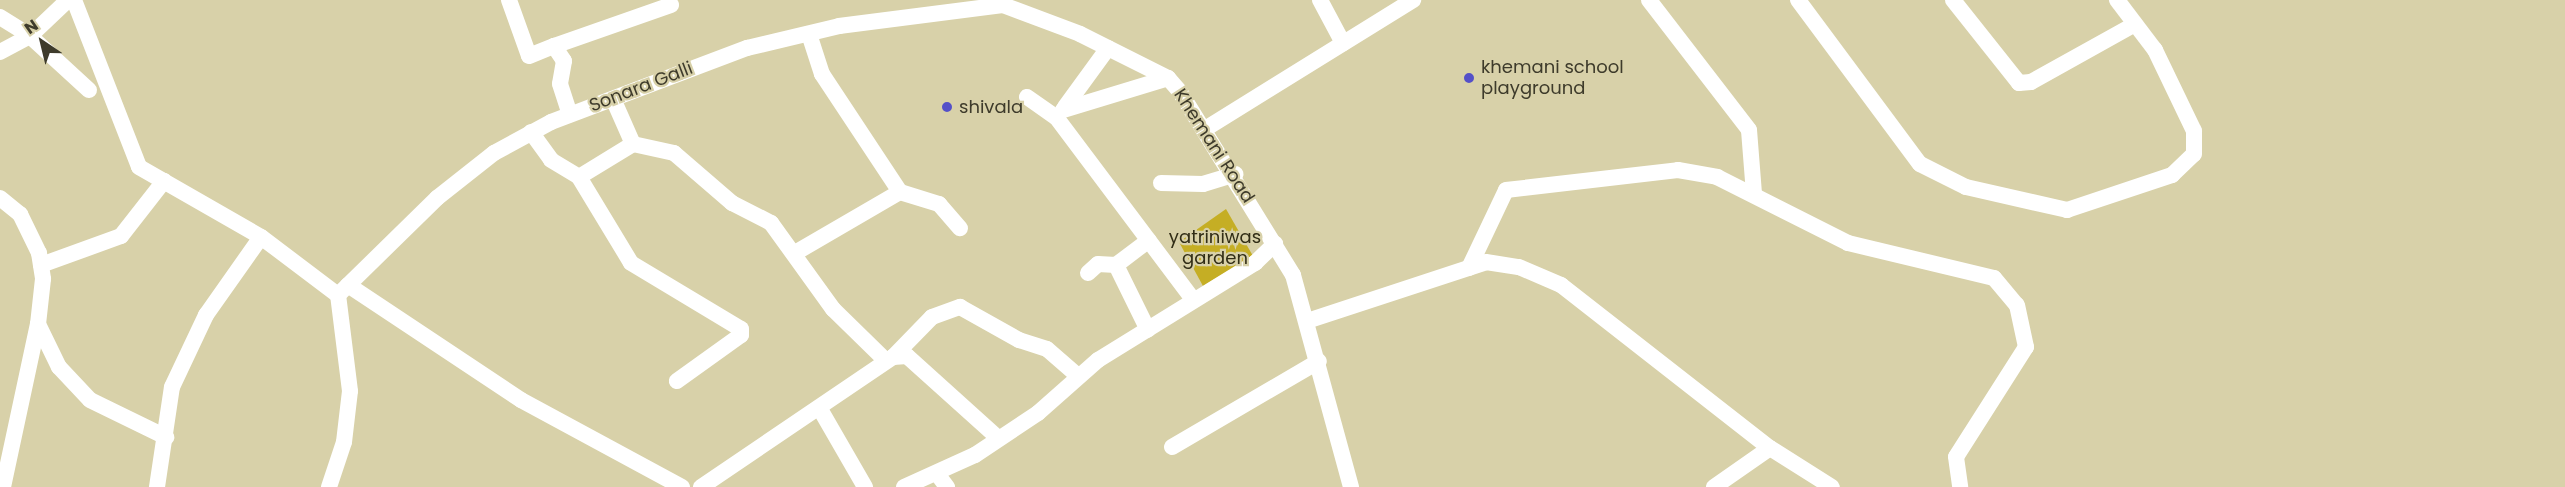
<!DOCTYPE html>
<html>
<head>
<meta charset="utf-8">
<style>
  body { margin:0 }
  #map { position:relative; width:2565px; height:487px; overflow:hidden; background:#d8d1a9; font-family:Poppins,sans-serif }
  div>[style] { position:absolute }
  .green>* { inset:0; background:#c5ae24 }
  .minor>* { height:16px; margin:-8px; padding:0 8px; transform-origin:8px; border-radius:8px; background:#fff }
  .dots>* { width:16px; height:16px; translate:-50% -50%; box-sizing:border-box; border:3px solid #d8d1a9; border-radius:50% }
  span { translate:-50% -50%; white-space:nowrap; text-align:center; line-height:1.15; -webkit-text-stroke:4.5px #d8d1a9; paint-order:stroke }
  .poi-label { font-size:18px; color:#3e3b2b }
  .left { translate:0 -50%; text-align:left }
  .street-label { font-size:18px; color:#3e3b2b }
  .park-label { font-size:18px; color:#312d16 }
  .north { position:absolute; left:12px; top:12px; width:60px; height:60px; -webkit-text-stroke:4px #d8d1a9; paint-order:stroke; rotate:325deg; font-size:16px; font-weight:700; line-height:24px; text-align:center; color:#3e3b2b }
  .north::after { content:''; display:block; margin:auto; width:21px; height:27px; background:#3e3b2b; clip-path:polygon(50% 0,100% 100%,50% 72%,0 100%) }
</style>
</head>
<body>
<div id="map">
  <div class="green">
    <i style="clip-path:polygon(1226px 209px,1253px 256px,1203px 286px,1179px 242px)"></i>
  </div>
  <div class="minor">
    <i style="left:74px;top:0;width:179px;rotate:68.7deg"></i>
    <i style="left:139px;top:167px;width:141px;rotate:29.8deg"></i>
    <i style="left:261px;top:237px;width:96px;rotate:37deg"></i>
    <i style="left:509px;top:0;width:59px;rotate:70.3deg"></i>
    <i style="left:529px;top:56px;width:27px;rotate:-22deg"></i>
    <i style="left:554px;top:46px;width:18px;rotate:56deg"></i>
    <i style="left:564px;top:61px;width:23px;rotate:100deg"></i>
    <i style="left:560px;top:84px;width:32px;rotate:72deg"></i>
    <i style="left:1320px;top:0;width:49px;rotate:61.9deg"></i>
    <i style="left:1649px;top:0;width:164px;rotate:52.4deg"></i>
    <i style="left:1749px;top:130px;width:64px;rotate:85.5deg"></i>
    <i style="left:1798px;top:0;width:204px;rotate:53.4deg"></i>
    <i style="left:1920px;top:164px;width:51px;rotate:26.6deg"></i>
    <i style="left:1966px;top:187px;width:104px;rotate:12.8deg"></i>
    <i style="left:2067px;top:210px;width:111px;rotate:-18.4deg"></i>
    <i style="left:2172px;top:175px;width:30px;rotate:-44deg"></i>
    <i style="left:2194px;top:154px;width:23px;rotate:-90deg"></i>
    <i style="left:2194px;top:131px;width:90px;rotate:-115.7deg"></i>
    <i style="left:2155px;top:50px;width:63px;rotate:-127.2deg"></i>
    <i style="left:1953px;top:0;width:106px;rotate:51.5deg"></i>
    <i style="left:2019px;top:83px;width:12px;rotate:-5deg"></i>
    <i style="left:2031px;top:82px;width:119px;rotate:-29.1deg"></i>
    <i style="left:0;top:17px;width:36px;rotate:32deg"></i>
    <i style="left:30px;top:36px;width:80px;rotate:42.5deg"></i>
    <i style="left:809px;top:34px;width:42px;rotate:72deg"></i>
    <i style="left:822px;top:74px;width:141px;rotate:56.5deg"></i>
    <i style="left:900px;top:192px;width:41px;rotate:17.1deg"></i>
    <i style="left:939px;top:204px;width:32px;rotate:49deg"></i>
    <i style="left:554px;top:46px;width:124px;rotate:-19.3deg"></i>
    <i style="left:0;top:52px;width:34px;rotate:-28deg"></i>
    <i style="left:30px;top:36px;width:52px;rotate:-43.5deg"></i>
    <i style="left:1027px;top:97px;width:35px;rotate:35deg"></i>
    <i style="left:1056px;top:117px;width:226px;rotate:53.1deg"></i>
    <i style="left:614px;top:101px;width:47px;rotate:66.2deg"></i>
    <i style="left:1065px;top:107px;width:73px;rotate:-53.9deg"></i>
    <i style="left:1063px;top:110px;width:110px;rotate:-16.9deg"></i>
    <i style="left:1205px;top:129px;width:245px;rotate:-31.8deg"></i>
    <i style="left:531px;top:132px;width:34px;rotate:54deg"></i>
    <i style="left:551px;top:160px;width:33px;rotate:31deg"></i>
    <i style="left:579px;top:177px;width:100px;rotate:58.8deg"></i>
    <i style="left:631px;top:263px;width:128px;rotate:31deg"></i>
    <i style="left:741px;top:329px;width:6px;rotate:90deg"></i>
    <i style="left:741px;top:335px;width:79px;rotate:144.3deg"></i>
    <i style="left:579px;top:177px;width:63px;rotate:-31.4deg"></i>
    <i style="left:633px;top:144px;width:42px;rotate:12.4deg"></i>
    <i style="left:674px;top:153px;width:77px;rotate:40.8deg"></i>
    <i style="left:732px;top:203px;width:44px;rotate:27.1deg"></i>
    <i style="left:771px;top:223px;width:106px;rotate:54.2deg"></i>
    <i style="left:833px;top:309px;width:73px;rotate:44.4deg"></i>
    <i style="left:1161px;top:183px;width:42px;rotate:1.4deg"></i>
    <i style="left:1203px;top:184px;width:34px;rotate:-17deg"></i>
    <i style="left:0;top:198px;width:26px;rotate:39deg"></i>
    <i style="left:20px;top:214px;width:43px;rotate:64deg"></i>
    <i style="left:39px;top:253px;width:26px;rotate:81deg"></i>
    <i style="left:43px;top:279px;width:45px;rotate:96.3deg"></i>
    <i style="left:38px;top:324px;width:48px;rotate:64deg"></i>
    <i style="left:59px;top:367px;width:45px;rotate:46.8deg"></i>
    <i style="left:90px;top:400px;width:85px;rotate:26deg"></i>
    <i style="left:795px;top:253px;width:121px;rotate:-30.2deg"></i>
    <i style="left:41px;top:265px;width:85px;rotate:-19.9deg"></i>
    <i style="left:121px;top:236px;width:70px;rotate:-52deg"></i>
    <i style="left:1116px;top:265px;width:41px;rotate:-37.1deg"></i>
    <i style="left:1469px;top:268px;width:86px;rotate:-64.6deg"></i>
    <i style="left:1506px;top:190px;width:173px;rotate:-6.6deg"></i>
    <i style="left:1678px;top:170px;width:40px;rotate:10deg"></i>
    <i style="left:1717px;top:177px;width:147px;rotate:26.7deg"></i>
    <i style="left:1848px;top:243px;width:150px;rotate:13.5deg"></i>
    <i style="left:1994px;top:278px;width:35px;rotate:50deg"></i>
    <i style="left:2017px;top:305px;width:43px;rotate:77.9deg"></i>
    <i style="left:2026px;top:347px;width:130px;rotate:122.5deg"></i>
    <i style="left:1956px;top:457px;width:30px;rotate:82deg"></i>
    <i style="left:1088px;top:273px;width:13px;rotate:-42deg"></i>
    <i style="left:1098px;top:264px;width:18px;rotate:3deg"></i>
    <i style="left:1116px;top:265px;width:72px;rotate:63.8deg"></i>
    <i style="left:348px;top:285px;width:208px;rotate:33.6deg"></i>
    <i style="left:521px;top:400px;width:183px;rotate:28.4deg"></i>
    <i style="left:338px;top:295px;width:139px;rotate:-44.4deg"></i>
    <i style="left:437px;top:198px;width:73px;rotate:-38.3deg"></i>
    <i style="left:494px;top:153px;width:65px;rotate:-28.5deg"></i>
    <i style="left:551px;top:122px;width:210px;rotate:-20.7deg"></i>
    <i style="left:747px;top:48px;width:95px;rotate:-13.4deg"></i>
    <i style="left:839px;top:26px;width:165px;rotate:-7.3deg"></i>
    <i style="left:1003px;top:5px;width:82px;rotate:20.6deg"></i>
    <i style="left:1080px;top:34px;width:98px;rotate:26.6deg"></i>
    <i style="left:1168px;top:78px;width:18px;rotate:49deg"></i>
    <i style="left:1180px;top:92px;width:215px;rotate:58.3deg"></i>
    <i style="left:1293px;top:275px;width:220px;rotate:74.7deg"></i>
    <i style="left:1307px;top:321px;width:188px;rotate:-18.2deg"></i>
    <i style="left:1486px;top:262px;width:33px;rotate:9deg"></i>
    <i style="left:1519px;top:267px;width:46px;rotate:23.2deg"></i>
    <i style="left:1561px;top:285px;width:265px;rotate:38deg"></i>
    <i style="left:1770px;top:448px;width:73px;rotate:32.2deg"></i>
    <i style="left:893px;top:357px;width:14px;rotate:-4deg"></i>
    <i style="left:907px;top:356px;width:122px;rotate:42deg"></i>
    <i style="left:820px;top:409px;width:90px;rotate:60deg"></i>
    <i style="left:1172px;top:447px;width:170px;rotate:-30.3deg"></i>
    <i style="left:938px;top:475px;width:15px;rotate:53deg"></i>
    <i style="left:3px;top:487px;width:167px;rotate:-77.9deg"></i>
    <i style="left:157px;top:487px;width:101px;rotate:-81.5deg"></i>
    <i style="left:172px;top:387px;width:80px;rotate:-64.7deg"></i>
    <i style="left:206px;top:315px;width:95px;rotate:-54.8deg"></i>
    <i style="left:329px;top:487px;width:47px;rotate:-71.6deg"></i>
    <i style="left:344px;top:442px;width:51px;rotate:-83.3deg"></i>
    <i style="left:350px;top:391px;width:97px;rotate:-97.1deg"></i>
    <i style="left:701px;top:487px;width:232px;rotate:-34.1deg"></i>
    <i style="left:893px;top:357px;width:56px;rotate:-45.7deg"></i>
    <i style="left:932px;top:317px;width:30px;rotate:-20deg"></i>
    <i style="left:960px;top:307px;width:68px;rotate:29.2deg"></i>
    <i style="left:1019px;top:340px;width:29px;rotate:18deg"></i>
    <i style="left:1047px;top:349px;width:40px;rotate:41deg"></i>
    <i style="left:904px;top:487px;width:78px;rotate:-24.3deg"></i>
    <i style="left:975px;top:455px;width:76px;rotate:-33.7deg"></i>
    <i style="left:1038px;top:413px;width:80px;rotate:-41.5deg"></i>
    <i style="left:1098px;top:360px;width:185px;rotate:-31.7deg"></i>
    <i style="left:1255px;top:263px;width:28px;rotate:-44deg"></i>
    <i style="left:1714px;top:487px;width:68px;rotate:-34.9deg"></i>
  </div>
  <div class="dots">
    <i style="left:1469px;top:78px;background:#5450c8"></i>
    <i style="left:947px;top:107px;background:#5450c8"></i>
  </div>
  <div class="poi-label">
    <span class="left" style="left:1481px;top:78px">khemani school<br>playground</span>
    <span class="left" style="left:959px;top:107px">shivala</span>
  </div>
  <div class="street-label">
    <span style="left:641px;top:87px;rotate:-21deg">Sonara Galli</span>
    <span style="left:1214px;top:146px;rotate:57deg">Khemani Road</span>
  </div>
  <div class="park-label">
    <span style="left:1215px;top:248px">yatriniwas<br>garden</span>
  </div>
  <div class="north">N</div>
</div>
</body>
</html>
